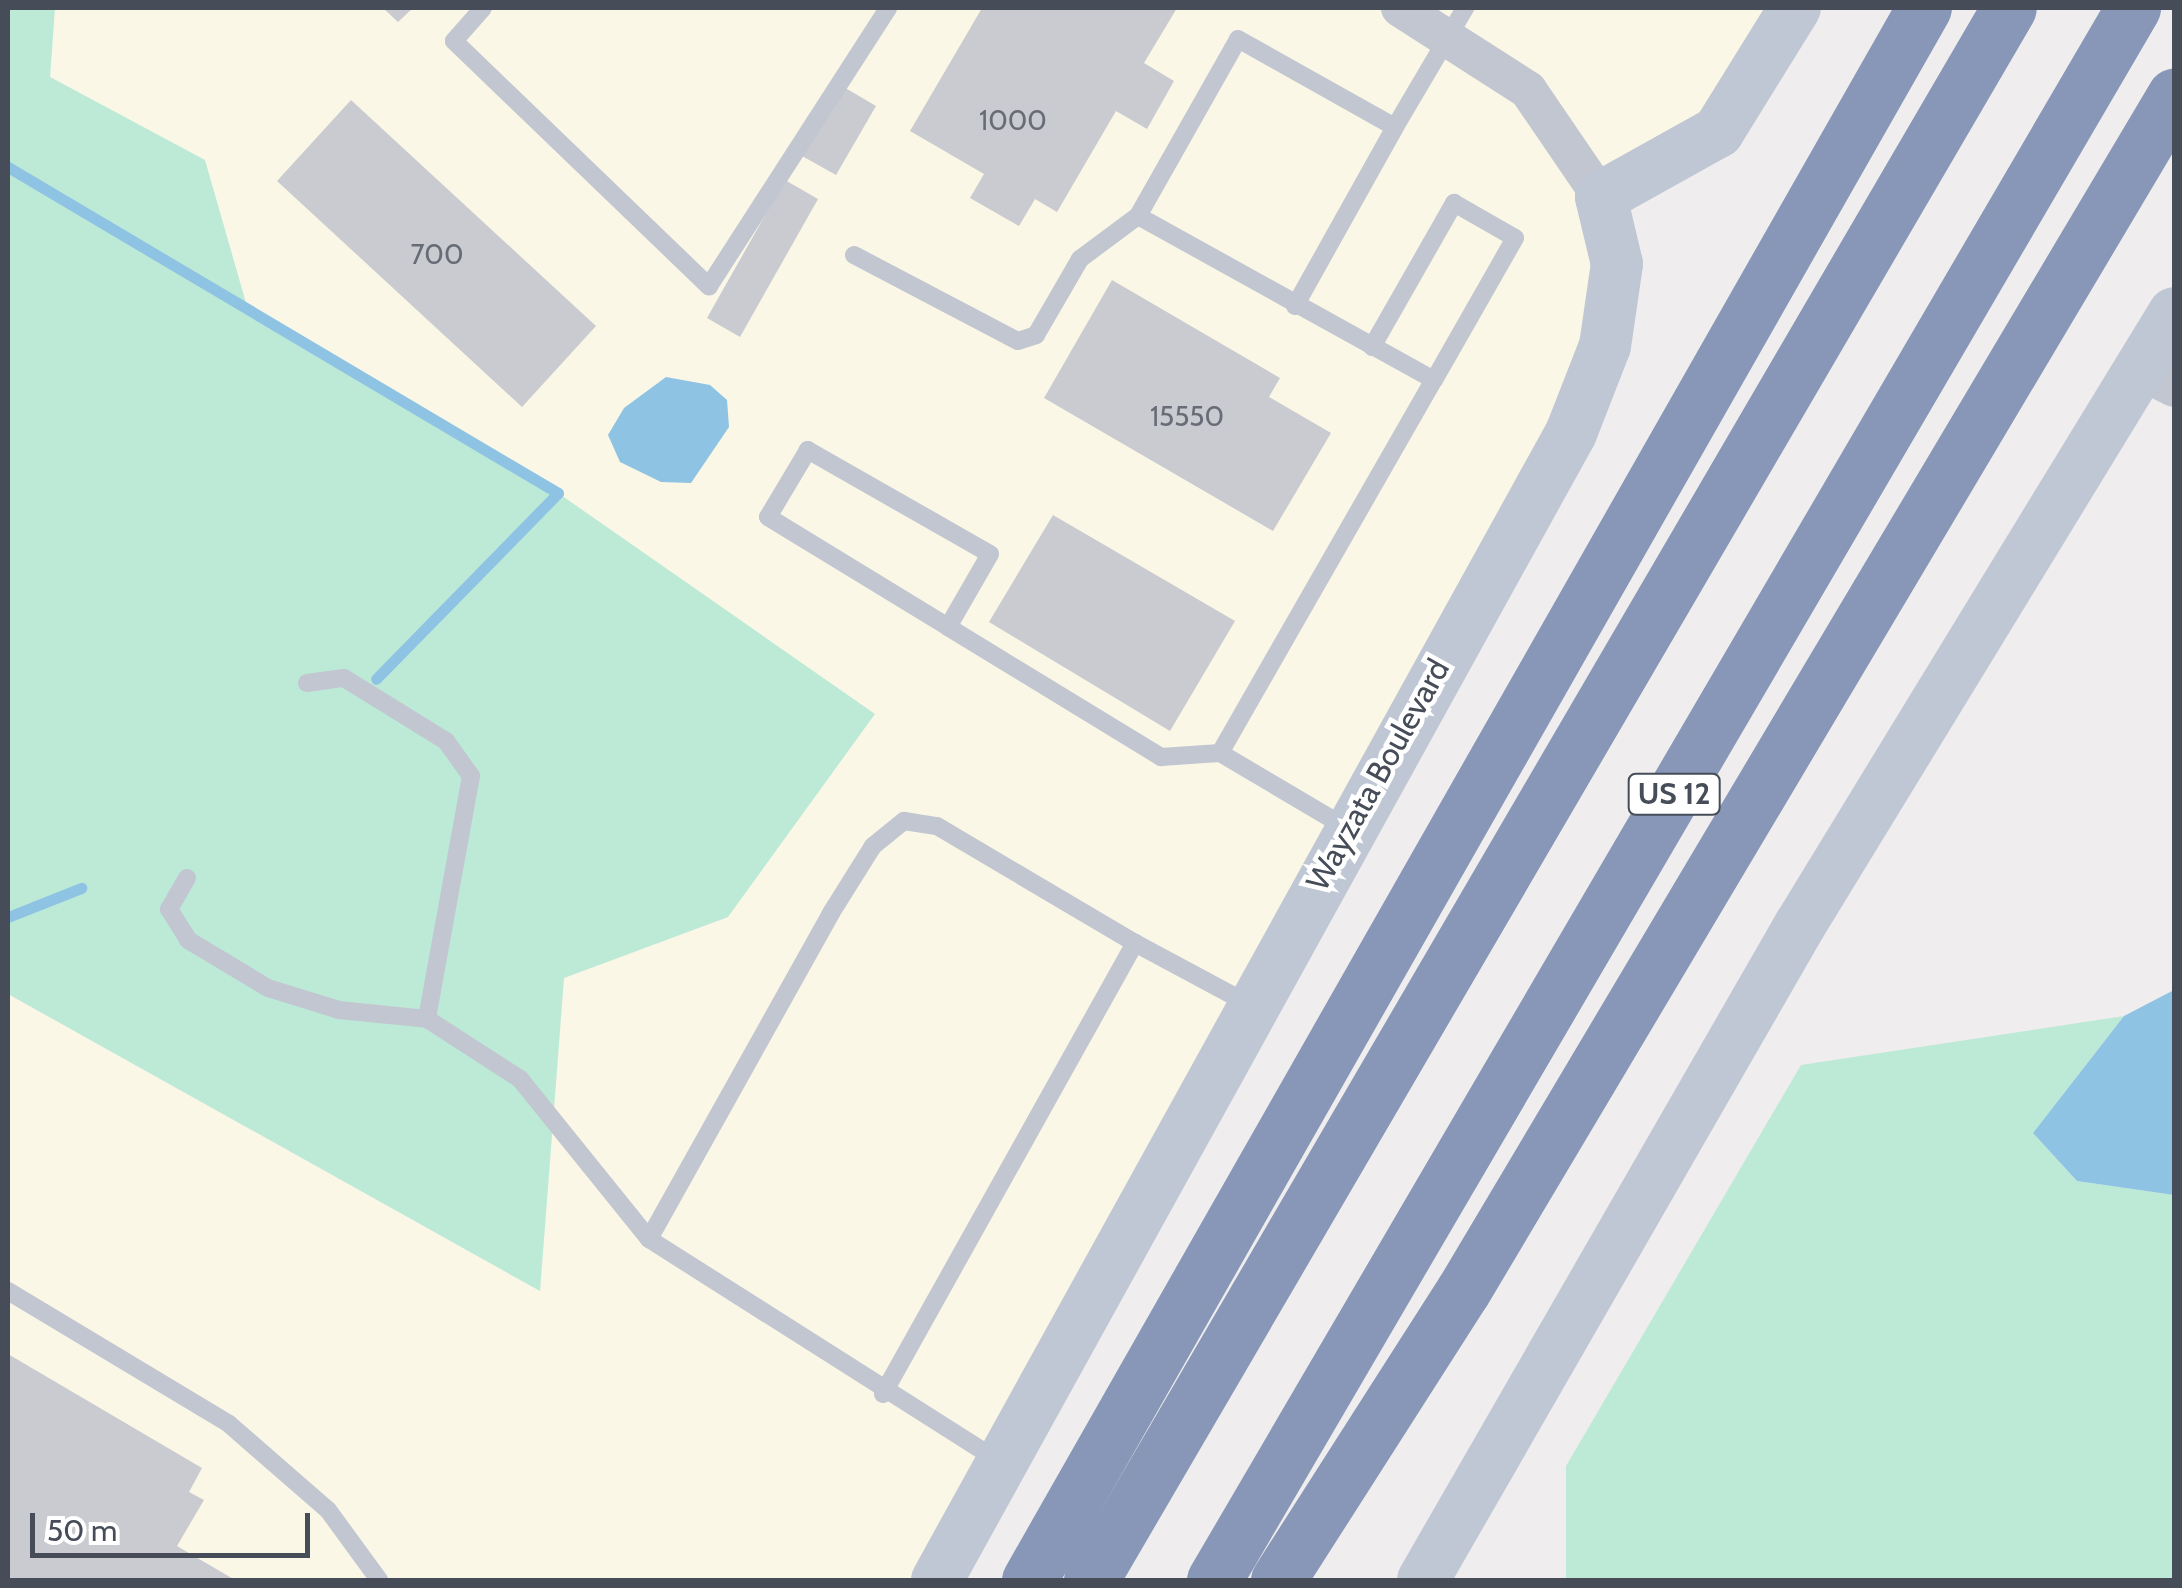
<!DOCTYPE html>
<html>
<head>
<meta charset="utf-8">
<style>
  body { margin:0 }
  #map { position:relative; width:2182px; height:1588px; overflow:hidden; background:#efeded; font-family:Cabin,sans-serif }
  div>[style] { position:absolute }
  .commercial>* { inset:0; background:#faf7e6 }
  .green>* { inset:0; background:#bdead7 }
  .water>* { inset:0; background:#8ec3e4 }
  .stream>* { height:11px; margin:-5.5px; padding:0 5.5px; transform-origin:5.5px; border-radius:5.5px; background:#8ec3e4 }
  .building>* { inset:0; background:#cacbd1 }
  .lane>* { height:18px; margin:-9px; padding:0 9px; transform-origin:9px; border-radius:9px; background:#c1c6d1 }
  .street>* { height:38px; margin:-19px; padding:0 19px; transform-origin:19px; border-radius:19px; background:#c1c6d1 }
  .secondary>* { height:52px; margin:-26px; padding:0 26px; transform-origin:26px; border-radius:26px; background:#c0c7d4 }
  .highway>* { height:55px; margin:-27.5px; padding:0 27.5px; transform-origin:27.5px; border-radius:27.5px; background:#8897b8 }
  span { translate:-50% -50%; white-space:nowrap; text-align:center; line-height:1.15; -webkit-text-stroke:9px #fff; paint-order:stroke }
  .number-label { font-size:28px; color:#676c76 }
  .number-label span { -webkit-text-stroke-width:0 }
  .shield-label span { padding:2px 8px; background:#fff; border:2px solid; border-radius:8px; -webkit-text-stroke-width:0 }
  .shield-label { font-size:30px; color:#464d58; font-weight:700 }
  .street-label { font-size:32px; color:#464d58 }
  .frame { position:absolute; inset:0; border:10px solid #464d58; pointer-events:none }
  .scale { position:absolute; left:30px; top:1513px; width:280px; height:45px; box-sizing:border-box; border:5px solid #464d58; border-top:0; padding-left:12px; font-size:30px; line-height:35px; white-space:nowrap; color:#464d58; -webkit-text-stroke:8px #fff; paint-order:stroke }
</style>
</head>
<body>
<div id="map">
  <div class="commercial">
    <i style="clip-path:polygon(55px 8px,1795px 8px,1752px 87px,1601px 197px,1605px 346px,937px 1580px,8px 1580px,8px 994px,540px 1291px,564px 978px,728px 917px,558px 493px,248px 310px,205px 161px,50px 77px)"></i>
  </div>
  <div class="green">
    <i style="clip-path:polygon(8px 8px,55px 8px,50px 77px,205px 160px,248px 310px,558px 493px,875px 714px,728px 917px,564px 978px,540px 1291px,8px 994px)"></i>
    <i style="clip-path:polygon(2124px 1016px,2033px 1133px,2077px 1181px,2174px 1195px,2174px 1580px,1566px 1580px,1566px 1466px,1801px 1065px)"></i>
  </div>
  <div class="water">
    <i style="clip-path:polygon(666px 377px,710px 385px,727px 400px,729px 427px,691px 483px,661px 482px,620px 462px,608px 435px,624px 408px)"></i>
    <i style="clip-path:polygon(2174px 990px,2174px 1195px,2077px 1181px,2033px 1133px,2124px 1016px)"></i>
  </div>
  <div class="stream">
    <i style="left:8px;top:167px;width:639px;rotate:30.66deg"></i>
    <i style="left:558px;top:493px;width:260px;rotate:134.4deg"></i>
    <i style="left:8px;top:917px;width:79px;rotate:-21.7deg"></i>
  </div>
  <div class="building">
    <i style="clip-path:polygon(383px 8px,413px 8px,398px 22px)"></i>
    <i style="clip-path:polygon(982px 8px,1177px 8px,1144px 63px,1174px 81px,1147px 129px,1116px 111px,1057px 212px,1035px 199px,1019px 226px,970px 198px,984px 174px,910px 131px)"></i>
    <i style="clip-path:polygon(842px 86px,876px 106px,836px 175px,802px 156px)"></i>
    <i style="clip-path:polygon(351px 100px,596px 326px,522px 407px,277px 181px)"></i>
    <i style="clip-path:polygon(785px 180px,818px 199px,740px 337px,707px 318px)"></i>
    <i style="clip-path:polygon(1112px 280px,1280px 378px,1269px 397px,1331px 433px,1273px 531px,1044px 398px)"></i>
    <i style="clip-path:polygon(1053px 515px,1235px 621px,1170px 731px,989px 622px)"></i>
    <i style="clip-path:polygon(8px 1354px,202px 1468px,189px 1492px,204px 1500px,177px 1546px,235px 1580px,8px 1580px)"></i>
  </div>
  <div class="lane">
    <i style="left:483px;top:8px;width:44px;rotate:131.3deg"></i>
    <i style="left:454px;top:41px;width:354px;rotate:43.9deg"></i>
    <i style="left:709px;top:286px;width:331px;rotate:-57.2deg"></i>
    <i style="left:854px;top:255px;width:185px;rotate:27.7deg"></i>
    <i style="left:1018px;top:341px;width:19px;rotate:-18deg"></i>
    <i style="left:1036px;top:335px;width:88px;rotate:-59.9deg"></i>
    <i style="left:1080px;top:259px;width:72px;rotate:-36.6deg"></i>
    <i style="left:1295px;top:306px;width:205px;rotate:-60.8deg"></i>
    <i style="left:1372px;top:347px;width:166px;rotate:-60.3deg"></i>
    <i style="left:1454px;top:203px;width:70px;rotate:29.8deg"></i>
    <i style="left:1515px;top:238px;width:163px;rotate:119.7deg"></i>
    <i style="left:948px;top:627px;width:84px;rotate:-60.1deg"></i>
    <i style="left:990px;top:554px;width:210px;rotate:-150.3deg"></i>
    <i style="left:808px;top:450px;width:78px;rotate:120.8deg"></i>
    <i style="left:768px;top:517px;width:211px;rotate:31.4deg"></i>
    <i style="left:948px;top:627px;width:250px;rotate:31.4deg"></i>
    <i style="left:1161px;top:757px;width:59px;rotate:-3.9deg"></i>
    <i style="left:307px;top:683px;width:37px;rotate:-8deg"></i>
    <i style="left:344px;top:678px;width:120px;rotate:31.7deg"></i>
    <i style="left:446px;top:741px;width:43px;rotate:54.5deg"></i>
    <i style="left:471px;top:776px;width:247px;rotate:100.3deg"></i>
    <i style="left:1347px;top:828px;width:147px;rotate:-149.4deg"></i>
    <i style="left:1220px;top:753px;width:430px;rotate:-60.2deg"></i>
    <i style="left:1434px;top:380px;width:338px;rotate:-151deg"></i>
    <i style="left:1138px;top:216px;width:203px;rotate:-60.5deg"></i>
    <i style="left:1238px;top:39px;width:180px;rotate:29.3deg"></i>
    <i style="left:1395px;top:127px;width:138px;rotate:-59.5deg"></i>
    <i style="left:187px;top:878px;width:36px;rotate:120deg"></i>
    <i style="left:169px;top:909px;width:36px;rotate:58deg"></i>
    <i style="left:188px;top:940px;width:93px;rotate:31deg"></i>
    <i style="left:268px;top:988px;width:74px;rotate:17.2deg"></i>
    <i style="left:339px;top:1010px;width:88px;rotate:5.8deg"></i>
    <i style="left:427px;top:1019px;width:111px;rotate:32.8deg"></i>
    <i style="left:520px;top:1079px;width:206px;rotate:51.1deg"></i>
    <i style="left:649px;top:1239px;width:411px;rotate:32.4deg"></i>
    <i style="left:649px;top:1239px;width:373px;rotate:-60.8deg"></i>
    <i style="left:831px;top:913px;width:79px;rotate:-57.9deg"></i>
    <i style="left:873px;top:846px;width:40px;rotate:-39deg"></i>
    <i style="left:904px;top:821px;width:33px;rotate:9deg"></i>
    <i style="left:937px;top:826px;width:230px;rotate:30.6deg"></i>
    <i style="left:8px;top:1291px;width:258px;rotate:31deg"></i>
    <i style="left:229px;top:1424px;width:131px;rotate:41deg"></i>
    <i style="left:328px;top:1510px;width:87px;rotate:53.9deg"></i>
    <i style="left:883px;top:1394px;width:517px;rotate:-60.81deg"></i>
    <i style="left:1135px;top:943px;width:129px;rotate:28.2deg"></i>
  </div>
  <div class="street">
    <i style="left:1400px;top:8px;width:152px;rotate:32.6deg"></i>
    <i style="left:1528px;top:90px;width:130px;rotate:55.7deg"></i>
    <i style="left:2139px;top:370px;width:39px;rotate:27deg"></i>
  </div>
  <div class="secondary">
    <i style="left:937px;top:1580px;width:1311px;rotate:-61.07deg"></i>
    <i style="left:1571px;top:433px;width:93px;rotate:-68.7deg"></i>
    <i style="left:1605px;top:346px;width:83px;rotate:-81.7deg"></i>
    <i style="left:1617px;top:264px;width:69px;rotate:-103.4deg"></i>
    <i style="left:1601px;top:197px;width:134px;rotate:-29.1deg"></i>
    <i style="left:1718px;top:132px;width:146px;rotate:-58.2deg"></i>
    <i style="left:1423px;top:1580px;width:756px;rotate:-60.08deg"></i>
    <i style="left:1800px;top:925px;width:717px;rotate:-58.57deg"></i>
  </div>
  <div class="highway">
    <i style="left:1029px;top:1580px;width:1809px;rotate:-60.35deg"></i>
    <i style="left:1091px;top:1580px;width:1820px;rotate:-59.72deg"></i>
    <i style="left:1214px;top:1580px;width:1821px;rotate:-59.69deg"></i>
    <i style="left:1278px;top:1580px;width:343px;rotate:-57.4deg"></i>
    <i style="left:1463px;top:1291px;width:1391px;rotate:-59.25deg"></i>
  </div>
  <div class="number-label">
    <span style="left:1013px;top:120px">1000</span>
    <span style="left:437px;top:254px">700</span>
    <span style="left:1187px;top:416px">15550</span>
  </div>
  <div class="shield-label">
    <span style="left:1674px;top:794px">US 12</span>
  </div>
  <div class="street-label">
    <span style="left:1378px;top:775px;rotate:-61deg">Wayzata Boulevard</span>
  </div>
  <div class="frame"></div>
  <div class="scale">50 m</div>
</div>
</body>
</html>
